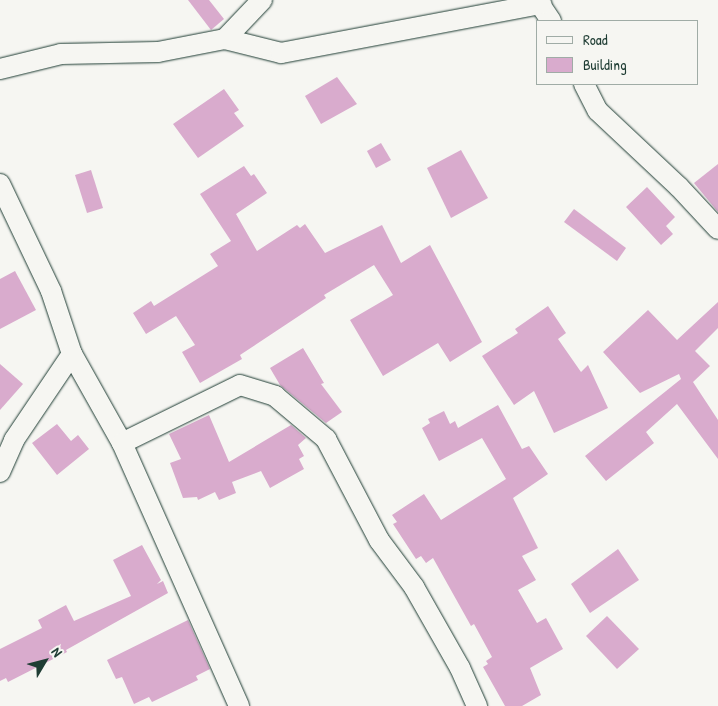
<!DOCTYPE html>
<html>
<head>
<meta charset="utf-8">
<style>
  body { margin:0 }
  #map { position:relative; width:718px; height:706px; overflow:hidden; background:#f6f6f2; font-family:"Patrick Hand",sans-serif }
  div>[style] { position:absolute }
  .building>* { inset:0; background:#d9abcd }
  .roads { filter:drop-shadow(0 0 1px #1f3d34) drop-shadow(0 0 1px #1f3d34) }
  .street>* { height:20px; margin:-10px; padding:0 10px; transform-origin:10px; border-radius:10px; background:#f6f6f2 }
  span { translate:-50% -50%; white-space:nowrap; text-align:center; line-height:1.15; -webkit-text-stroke:4.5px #f6f6f2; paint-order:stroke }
  .legend { position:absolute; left:536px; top:20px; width:162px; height:65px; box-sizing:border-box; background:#f6f6f2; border:1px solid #a0aca6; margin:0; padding:6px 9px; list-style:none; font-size:15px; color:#1f3d34 }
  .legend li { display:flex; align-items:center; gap:10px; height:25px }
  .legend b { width:25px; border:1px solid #a0aca6 }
  .north { position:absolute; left:20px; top:636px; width:50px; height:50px; -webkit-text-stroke:4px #f6f6f2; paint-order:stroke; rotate:53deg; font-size:14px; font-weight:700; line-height:20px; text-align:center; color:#1f3d34 }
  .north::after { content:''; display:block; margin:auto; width:18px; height:22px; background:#1f3d34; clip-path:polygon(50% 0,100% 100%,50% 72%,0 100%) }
</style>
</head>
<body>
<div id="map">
  <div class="building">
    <i style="clip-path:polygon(188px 0,209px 0,224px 19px,211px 30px)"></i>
    <i style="clip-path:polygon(337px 77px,357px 104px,321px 124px,305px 96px)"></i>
    <i style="clip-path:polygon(224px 89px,239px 110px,234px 113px,244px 126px,198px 158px,173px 124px)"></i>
    <i style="clip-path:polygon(381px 143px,391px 160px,376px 168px,367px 151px)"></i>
    <i style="clip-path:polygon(461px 150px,488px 198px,451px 218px,427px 168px)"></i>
    <i style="clip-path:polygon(718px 164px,718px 212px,694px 183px)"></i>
    <i style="clip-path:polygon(244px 166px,251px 176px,254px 174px,267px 193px,236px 214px,257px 251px,297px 225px,300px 228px,305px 224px,325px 253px,382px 225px,401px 263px,430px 245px,482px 342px,450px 362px,438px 343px,383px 376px,350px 320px,393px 295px,374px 265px,324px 295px,326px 298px,240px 355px,242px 359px,200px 383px,182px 352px,195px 345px,176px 316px,146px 334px,133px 313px,151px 301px,154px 306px,218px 266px,210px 254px,231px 241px,200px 194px)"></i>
    <i style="clip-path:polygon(91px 170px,103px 208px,87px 213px,75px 175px)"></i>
    <i style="clip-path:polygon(647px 187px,675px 217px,666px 226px,673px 234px,661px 245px,626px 207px)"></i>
    <i style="clip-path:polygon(574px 209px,626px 248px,617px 261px,564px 222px)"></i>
    <i style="clip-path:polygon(15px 271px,36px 310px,0 329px,0 279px)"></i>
    <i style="clip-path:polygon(718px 302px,718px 328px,695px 351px,710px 366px,693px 382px,718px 420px,718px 459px,677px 404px,646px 432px,654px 443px,606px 481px,585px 456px,681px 379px,679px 374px,640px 393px,603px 352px,648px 310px,677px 340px)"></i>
    <i style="clip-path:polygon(548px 306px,566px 333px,558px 339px,581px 372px,588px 365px,608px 408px,554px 433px,534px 391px,514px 405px,482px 356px,518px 333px,515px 329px)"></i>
    <i style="clip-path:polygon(303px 348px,324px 383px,321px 384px,342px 412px,326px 423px,280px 385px,270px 368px)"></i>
    <i style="clip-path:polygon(0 364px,23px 384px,0 410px)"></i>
    <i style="clip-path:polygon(498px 405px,522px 449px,529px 446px,548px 474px,513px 498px,538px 548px,522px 556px,536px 580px,518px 590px,537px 623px,546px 618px,563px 649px,530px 668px,541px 695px,522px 706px,505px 706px,483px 667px,488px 664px,486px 661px,492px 657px,474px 624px,471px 626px,433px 558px,426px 563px,421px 556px,416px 559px,393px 524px,397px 522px,392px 515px,424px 494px,441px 520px,506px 479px,482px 438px,439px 461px,422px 428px,430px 423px,428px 419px,444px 411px,450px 424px,455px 421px,458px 428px)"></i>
    <i style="clip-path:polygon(209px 415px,229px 462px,291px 425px,306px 438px,298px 445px,304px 456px,299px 459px,304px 469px,270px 488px,261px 471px,232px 482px,236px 493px,219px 500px,215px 492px,198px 500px,197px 497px,183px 498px,170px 463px,181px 459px,169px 434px)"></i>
    <i style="clip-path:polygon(57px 424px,71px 441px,78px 435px,89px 449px,57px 475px,32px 443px)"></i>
    <i style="clip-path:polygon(142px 545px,161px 580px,157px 584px,163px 581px,168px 593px,66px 650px,67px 652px,8px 682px,6px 678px,0 681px,0 649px,42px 628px,38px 620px,66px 605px,74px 621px,131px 596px,113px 560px)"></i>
    <i style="clip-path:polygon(618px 549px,639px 580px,590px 613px,571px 584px)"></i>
    <i style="clip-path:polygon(607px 616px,639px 649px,617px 669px,586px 636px)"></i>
    <i style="clip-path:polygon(188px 620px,210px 669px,196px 676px,198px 680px,152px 702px,149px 697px,134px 704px,122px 677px,116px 679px,107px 660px)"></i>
  </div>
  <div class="roads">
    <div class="street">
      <i style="left:537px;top:0;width:25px;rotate:56deg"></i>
      <i style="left:225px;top:39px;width:54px;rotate:-46.5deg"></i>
      <i style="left:0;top:69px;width:63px;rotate:-13.8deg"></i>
      <i style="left:61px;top:54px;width:97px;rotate:-1.2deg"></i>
      <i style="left:158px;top:52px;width:68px;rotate:-11deg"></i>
      <i style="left:225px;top:39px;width:58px;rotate:14deg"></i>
      <i style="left:281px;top:53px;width:265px;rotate:-10.7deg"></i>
      <i style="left:584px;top:84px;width:30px;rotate:63deg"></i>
      <i style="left:598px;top:111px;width:111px;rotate:43.2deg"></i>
      <i style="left:679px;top:187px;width:57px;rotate:47.1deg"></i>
      <i style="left:0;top:184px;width:119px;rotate:64.5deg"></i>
      <i style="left:51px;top:291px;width:66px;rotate:71.6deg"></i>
      <i style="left:72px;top:354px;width:102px;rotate:60.7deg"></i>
      <i style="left:122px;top:443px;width:288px;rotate:66deg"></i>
      <i style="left:122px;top:443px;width:131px;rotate:-26.2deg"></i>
      <i style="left:240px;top:385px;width:37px;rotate:17deg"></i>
      <i style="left:275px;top:396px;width:67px;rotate:40.1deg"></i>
      <i style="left:326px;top:439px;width:114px;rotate:62.3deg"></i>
      <i style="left:379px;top:540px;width:59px;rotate:53.3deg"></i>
      <i style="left:414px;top:587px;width:93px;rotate:60.4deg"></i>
      <i style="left:460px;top:668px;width:42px;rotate:65.9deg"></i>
      <i style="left:0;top:472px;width:35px;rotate:-66deg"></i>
      <i style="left:14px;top:440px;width:104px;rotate:-56deg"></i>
    </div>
  </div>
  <ul class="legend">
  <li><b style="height:6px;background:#f6f6f2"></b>Road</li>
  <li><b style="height:14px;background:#d9abcd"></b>Building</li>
  </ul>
  <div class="north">N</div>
</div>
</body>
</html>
